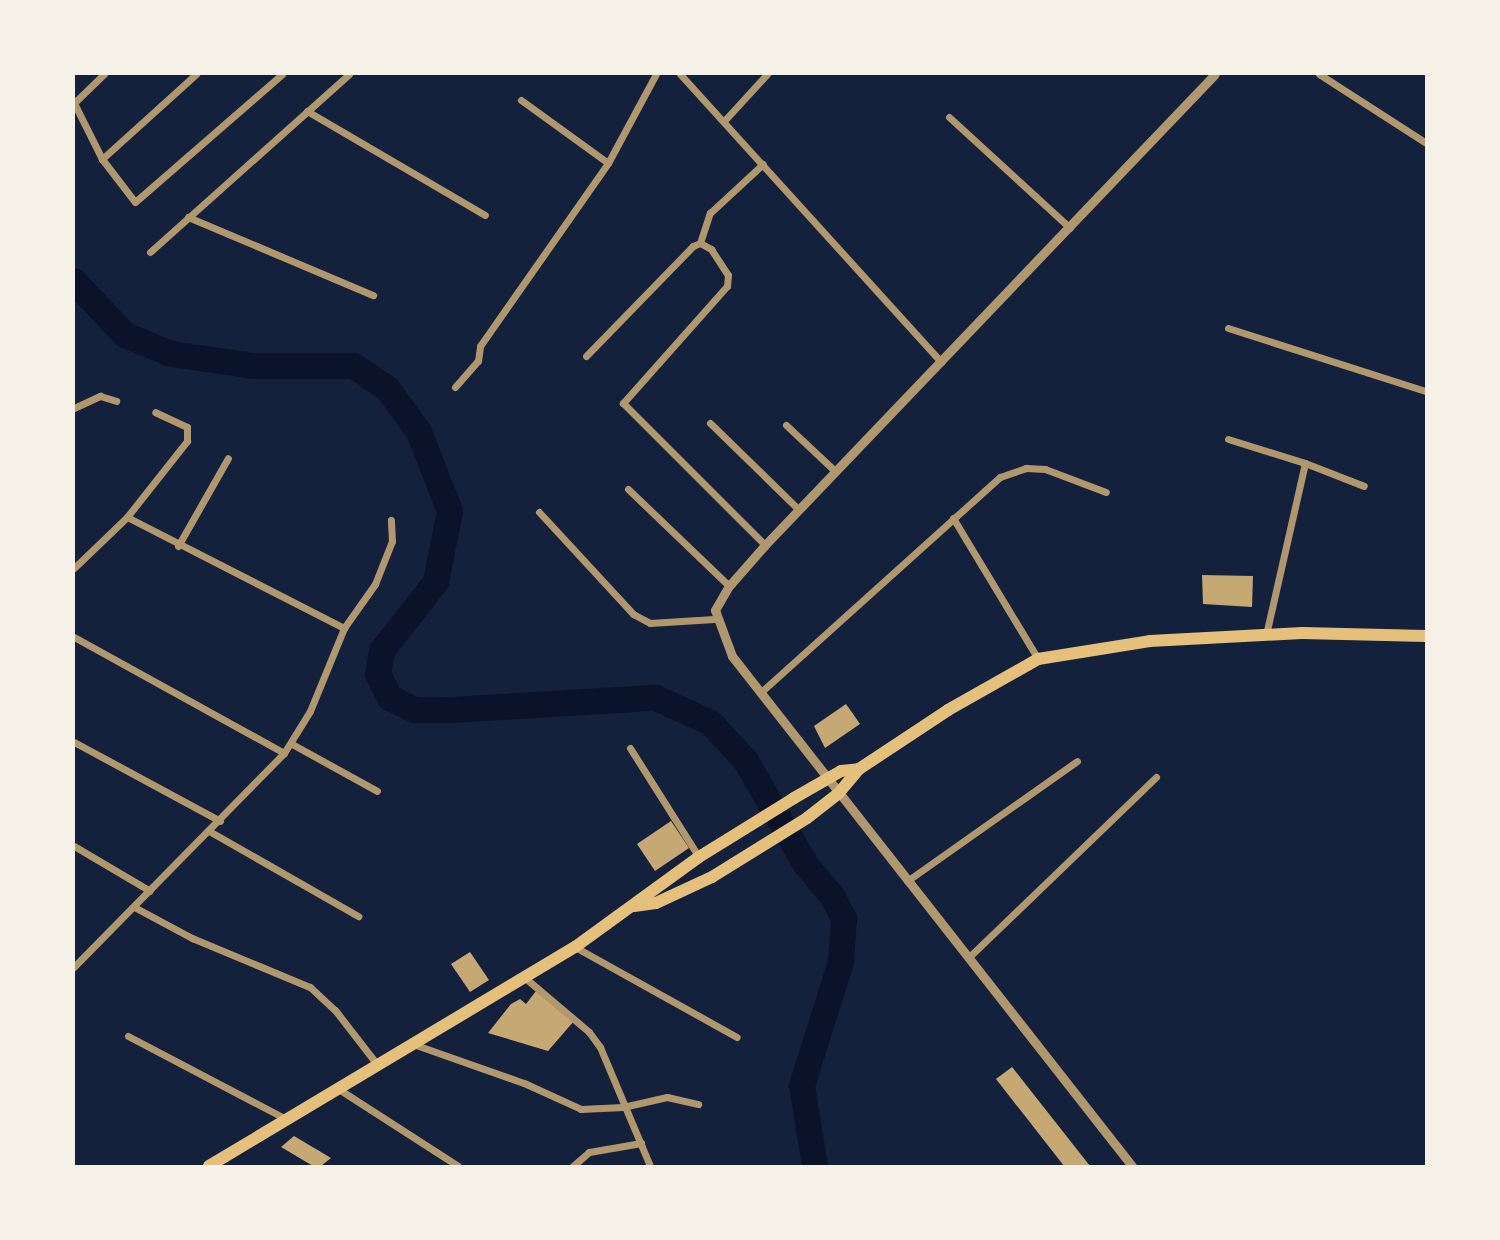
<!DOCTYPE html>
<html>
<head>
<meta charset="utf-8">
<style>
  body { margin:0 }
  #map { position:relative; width:1500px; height:1240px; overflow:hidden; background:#14213d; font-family:Signika,sans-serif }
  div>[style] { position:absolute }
  .river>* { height:26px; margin:-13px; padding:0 13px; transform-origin:13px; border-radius:13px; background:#0b132b }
  .building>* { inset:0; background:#c6a872 }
  .minor>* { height:7px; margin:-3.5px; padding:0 3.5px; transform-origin:3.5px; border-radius:3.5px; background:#b1986c }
  .tertiary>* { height:9px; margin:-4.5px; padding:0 4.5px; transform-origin:4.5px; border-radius:4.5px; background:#b1986c }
  .trunk>* { height:12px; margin:-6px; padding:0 6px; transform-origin:6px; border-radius:6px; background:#e5c07b }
  span { translate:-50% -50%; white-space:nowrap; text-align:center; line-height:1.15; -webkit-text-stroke:6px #f6f1e7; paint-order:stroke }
  .frame { position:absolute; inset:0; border:75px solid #f6f1e7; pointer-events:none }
</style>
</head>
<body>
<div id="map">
  <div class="river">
    <i style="left:74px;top:281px;width:74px;rotate:46.6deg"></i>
    <i style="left:125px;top:335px;width:50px;rotate:22.4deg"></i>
    <i style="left:171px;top:354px;width:83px;rotate:8.3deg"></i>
    <i style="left:253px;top:366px;width:101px"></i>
    <i style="left:354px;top:366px;width:40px;rotate:34deg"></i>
    <i style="left:387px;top:388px;width:54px;rotate:54deg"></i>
    <i style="left:419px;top:432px;width:85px;rotate:68.6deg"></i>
    <i style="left:450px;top:511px;width:72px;rotate:101.2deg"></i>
    <i style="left:436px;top:582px;width:88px;rotate:128deg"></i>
    <i style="left:382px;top:651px;width:23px;rotate:100deg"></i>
    <i style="left:378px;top:674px;width:27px;rotate:63deg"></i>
    <i style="left:390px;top:698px;width:28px;rotate:26deg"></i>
    <i style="left:415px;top:710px;width:36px"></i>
    <i style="left:451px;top:710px;width:205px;rotate:-3.4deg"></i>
    <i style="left:656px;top:698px;width:60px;rotate:24.4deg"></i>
    <i style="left:711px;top:723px;width:52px;rotate:47.4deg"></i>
    <i style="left:746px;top:761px;width:120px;rotate:60deg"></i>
    <i style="left:806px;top:865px;width:40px;rotate:50deg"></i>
    <i style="left:832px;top:896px;width:26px;rotate:62deg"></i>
    <i style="left:844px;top:919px;width:43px;rotate:94deg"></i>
    <i style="left:841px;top:962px;width:130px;rotate:107.5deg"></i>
    <i style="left:802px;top:1086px;width:81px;rotate:80.8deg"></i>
  </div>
  <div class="building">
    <i style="clip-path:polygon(1202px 575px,1253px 576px,1252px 607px,1203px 604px)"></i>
    <i style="clip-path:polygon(846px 704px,860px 724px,825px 748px,814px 726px)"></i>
    <i style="clip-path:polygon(671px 821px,689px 848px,655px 871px,637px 844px)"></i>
    <i style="clip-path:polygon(470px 952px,489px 980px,470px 992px,451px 964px)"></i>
    <i style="clip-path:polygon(536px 991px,574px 1021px,548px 1051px,488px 1033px,511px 1004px,520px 999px,526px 1004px)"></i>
    <i style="clip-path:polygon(1012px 1067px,1090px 1166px,1064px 1166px,996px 1079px)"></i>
    <i style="clip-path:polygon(294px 1136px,331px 1158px,321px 1166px,313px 1166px,281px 1147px)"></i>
  </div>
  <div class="minor">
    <i style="left:680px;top:74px;width:389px;rotate:47.8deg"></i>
    <i style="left:1319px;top:74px;width:127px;rotate:32.8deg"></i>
    <i style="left:521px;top:100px;width:107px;rotate:35.9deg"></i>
    <i style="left:74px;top:103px;width:63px;rotate:63.4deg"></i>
    <i style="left:102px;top:159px;width:54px;rotate:52.5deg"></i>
    <i style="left:135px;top:202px;width:195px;rotate:-41deg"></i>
    <i style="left:74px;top:103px;width:42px;rotate:-44deg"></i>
    <i style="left:307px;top:111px;width:206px;rotate:30.3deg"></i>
    <i style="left:949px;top:117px;width:164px;rotate:42.5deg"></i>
    <i style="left:724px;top:121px;width:64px;rotate:-47.5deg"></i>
    <i style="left:102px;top:159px;width:127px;rotate:-42.1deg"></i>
    <i style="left:188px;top:217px;width:201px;rotate:22.9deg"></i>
    <i style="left:700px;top:243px;width:32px;rotate:-72deg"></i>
    <i style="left:710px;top:213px;width:72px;rotate:-42.8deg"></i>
    <i style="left:150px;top:252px;width:267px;rotate:-41.8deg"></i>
    <i style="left:1228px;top:328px;width:208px;rotate:17.7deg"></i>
    <i style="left:586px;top:356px;width:153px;rotate:-45.8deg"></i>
    <i style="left:693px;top:246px;width:8px;rotate:-23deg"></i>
    <i style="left:700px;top:243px;width:13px;rotate:29deg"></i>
    <i style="left:711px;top:249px;width:31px;rotate:57deg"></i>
    <i style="left:728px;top:275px;width:11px;rotate:95deg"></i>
    <i style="left:727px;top:286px;width:157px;rotate:131.6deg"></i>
    <i style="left:623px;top:403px;width:201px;rotate:45deg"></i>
    <i style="left:455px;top:387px;width:35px;rotate:-49deg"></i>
    <i style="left:478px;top:361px;width:15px;rotate:-82deg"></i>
    <i style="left:480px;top:346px;width:223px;rotate:-55deg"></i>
    <i style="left:608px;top:163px;width:101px;rotate:-61.7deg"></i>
    <i style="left:74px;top:408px;width:29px;rotate:-25deg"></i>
    <i style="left:100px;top:396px;width:17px;rotate:17deg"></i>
    <i style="left:710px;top:423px;width:123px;rotate:44.3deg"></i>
    <i style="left:786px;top:425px;width:67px;rotate:43.2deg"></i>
    <i style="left:1228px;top:439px;width:81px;rotate:17.3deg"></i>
    <i style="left:1305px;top:463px;width:176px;rotate:102.8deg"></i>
    <i style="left:1305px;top:463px;width:63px;rotate:21.3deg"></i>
    <i style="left:628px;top:489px;width:140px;rotate:43.8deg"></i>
    <i style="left:539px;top:512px;width:139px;rotate:47.3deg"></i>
    <i style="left:633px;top:614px;width:19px;rotate:28deg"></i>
    <i style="left:650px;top:623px;width:64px;rotate:-3.6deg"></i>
    <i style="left:127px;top:517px;width:244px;rotate:27.1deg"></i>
    <i style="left:953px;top:518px;width:165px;rotate:58.9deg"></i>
    <i style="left:178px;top:546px;width:101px;rotate:-60.4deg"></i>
    <i style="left:74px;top:568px;width:74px;rotate:-43.9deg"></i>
    <i style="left:127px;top:517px;width:97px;rotate:-51.7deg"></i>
    <i style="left:187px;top:441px;width:14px;rotate:-90deg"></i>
    <i style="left:187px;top:427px;width:35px;rotate:-155deg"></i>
    <i style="left:74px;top:637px;width:240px;rotate:28.9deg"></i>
    <i style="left:284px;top:753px;width:300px;rotate:134.5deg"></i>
    <i style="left:760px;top:693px;width:323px;rotate:-42deg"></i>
    <i style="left:1000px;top:477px;width:28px;rotate:-19deg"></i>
    <i style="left:1026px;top:468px;width:19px;rotate:3deg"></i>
    <i style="left:1045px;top:469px;width:65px;rotate:20.7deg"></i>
    <i style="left:74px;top:742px;width:166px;rotate:28.4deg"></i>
    <i style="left:292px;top:744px;width:97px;rotate:28.9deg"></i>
    <i style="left:630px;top:748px;width:129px;rotate:57.7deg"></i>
    <i style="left:284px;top:753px;width:49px;rotate:-58.2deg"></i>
    <i style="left:310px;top:711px;width:90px;rotate:-67.7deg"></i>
    <i style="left:344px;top:628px;width:54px;rotate:-54.8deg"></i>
    <i style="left:375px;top:584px;width:46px;rotate:-68.4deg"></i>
    <i style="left:392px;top:541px;width:21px;rotate:-93deg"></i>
    <i style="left:209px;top:831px;width:172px;rotate:29.7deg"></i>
    <i style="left:74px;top:846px;width:88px;rotate:30.6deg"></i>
    <i style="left:907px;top:881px;width:208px;rotate:-35.2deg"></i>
    <i style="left:136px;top:908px;width:64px;rotate:28.2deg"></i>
    <i style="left:192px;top:938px;width:128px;rotate:22.6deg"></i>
    <i style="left:310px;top:987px;width:34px;rotate:43deg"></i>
    <i style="left:335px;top:1010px;width:67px;rotate:52.3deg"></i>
    <i style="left:575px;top:947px;width:185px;rotate:29.1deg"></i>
    <i style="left:968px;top:958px;width:261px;rotate:-43.9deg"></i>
    <i style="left:524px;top:977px;width:85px;rotate:40.2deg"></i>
    <i style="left:589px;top:1032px;width:19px;rotate:54deg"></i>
    <i style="left:600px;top:1047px;width:129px;rotate:67.2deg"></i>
    <i style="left:128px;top:1036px;width:178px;rotate:27.7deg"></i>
    <i style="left:413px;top:1044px;width:118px;rotate:19.4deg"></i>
    <i style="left:524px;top:1083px;width:63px;rotate:24.5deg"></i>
    <i style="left:581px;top:1109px;width:42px;rotate:-2.7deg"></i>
    <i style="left:623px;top:1107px;width:45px;rotate:-12.8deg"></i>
    <i style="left:667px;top:1097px;width:32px;rotate:13deg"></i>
    <i style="left:337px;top:1088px;width:144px;rotate:32.8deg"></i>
    <i style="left:573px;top:1166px;width:21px;rotate:-41deg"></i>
    <i style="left:589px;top:1152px;width:53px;rotate:-9.8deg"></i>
  </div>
  <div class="tertiary">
    <i style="left:1132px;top:1166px;width:648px;rotate:-128.11deg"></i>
    <i style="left:732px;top:656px;width:49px;rotate:-110.3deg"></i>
    <i style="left:715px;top:610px;width:28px;rotate:-60deg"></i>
    <i style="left:729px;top:586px;width:55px;rotate:-48.7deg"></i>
    <i style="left:765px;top:545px;width:651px;rotate:-46.31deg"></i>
  </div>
  <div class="trunk">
    <i style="left:634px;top:906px;width:22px;rotate:-8deg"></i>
    <i style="left:656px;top:903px;width:62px;rotate:-24.9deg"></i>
    <i style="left:712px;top:877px;width:112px;rotate:-31.8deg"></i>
    <i style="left:807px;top:818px;width:39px;rotate:-38deg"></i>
    <i style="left:838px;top:794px;width:33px;rotate:-50deg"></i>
    <i style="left:859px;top:769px;width:107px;rotate:-33.5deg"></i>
    <i style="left:948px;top:710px;width:103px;rotate:-29.5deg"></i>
    <i style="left:1038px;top:659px;width:113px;rotate:-9.1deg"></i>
    <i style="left:1150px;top:641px;width:152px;rotate:-3deg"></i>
    <i style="left:1302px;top:633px;width:124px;rotate:1.4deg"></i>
    <i style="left:209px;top:1166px;width:427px;rotate:-30.9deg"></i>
    <i style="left:575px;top:947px;width:153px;rotate:-36deg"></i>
    <i style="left:699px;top:857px;width:112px;rotate:-31.8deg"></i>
    <i style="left:794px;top:798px;width:54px;rotate:-29.9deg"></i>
    <i style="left:841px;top:771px;width:18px;rotate:-6deg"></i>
  </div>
  <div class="frame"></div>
</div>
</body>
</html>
